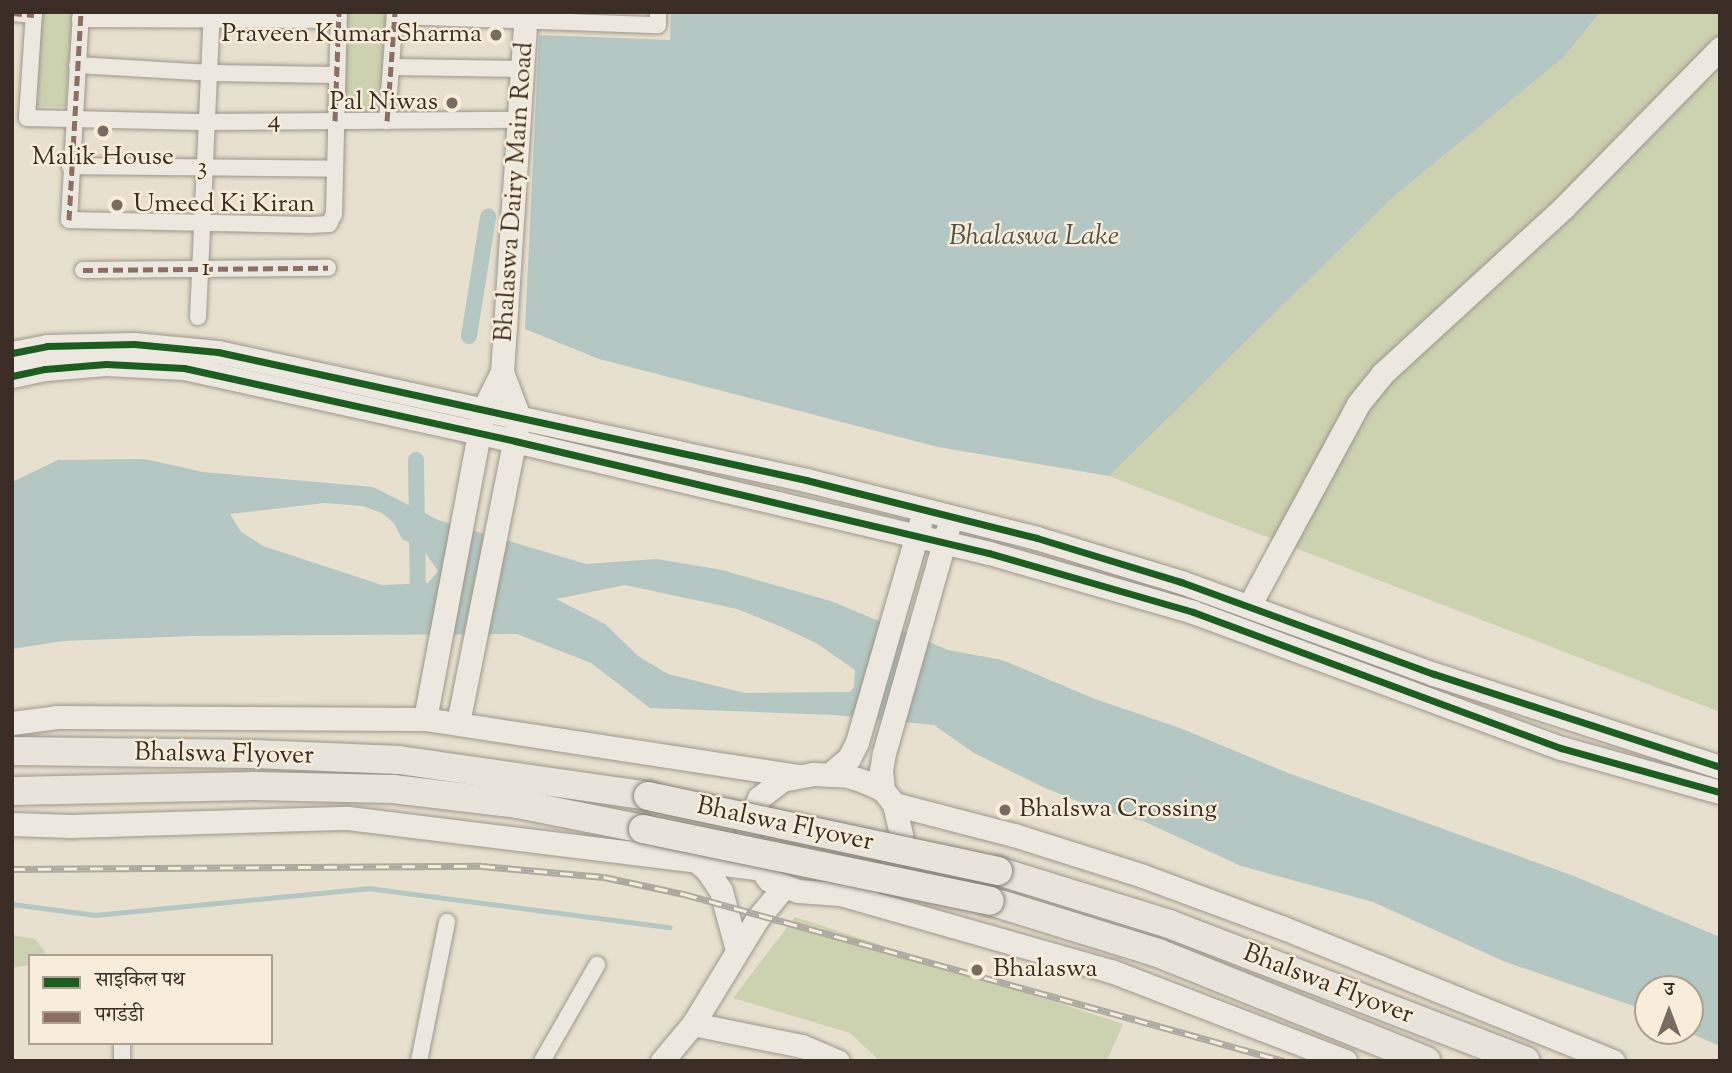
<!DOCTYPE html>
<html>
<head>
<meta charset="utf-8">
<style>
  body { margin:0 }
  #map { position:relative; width:1732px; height:1073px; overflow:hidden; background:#e8e0ce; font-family:"Sorts Mill Goudy","Noto Serif Devanagari",serif }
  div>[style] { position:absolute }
  .green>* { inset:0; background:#ccd1b0 }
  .water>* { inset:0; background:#b4c7c2 }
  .stream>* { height:4.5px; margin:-2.25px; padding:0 2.25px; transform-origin:2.25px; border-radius:2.25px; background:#b4c7c2 }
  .canal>* { height:16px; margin:-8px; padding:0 8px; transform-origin:8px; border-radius:8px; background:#b4c7c2 }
  .roads { filter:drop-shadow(0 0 2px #9d978c) drop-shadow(0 0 2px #9d978c) }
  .street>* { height:16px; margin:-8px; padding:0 8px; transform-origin:8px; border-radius:8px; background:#ece8e0 }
  .secondary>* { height:23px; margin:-11.5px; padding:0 11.5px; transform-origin:11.5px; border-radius:11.5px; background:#ece8e0 }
  .highway>* { height:28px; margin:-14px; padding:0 14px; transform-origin:14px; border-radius:14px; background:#e9e4db }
  .rail>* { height:7px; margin-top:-3.5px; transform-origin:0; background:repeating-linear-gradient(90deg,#f7edd9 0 13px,#ada9a1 0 26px); box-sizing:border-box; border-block:2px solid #ada9a1 }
  .bridges { filter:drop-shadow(0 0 2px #847f75) drop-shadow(0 0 2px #847f75) }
  .highway-bridge>* { height:28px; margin:-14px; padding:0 14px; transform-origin:14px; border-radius:14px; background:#e9e4db }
  .quiet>* { height:5px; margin-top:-2.5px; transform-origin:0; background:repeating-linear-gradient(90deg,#8d6e63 0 10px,transparent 0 15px) }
  .cycleway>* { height:7px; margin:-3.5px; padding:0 3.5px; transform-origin:3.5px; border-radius:3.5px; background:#1b5e20 }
  .dots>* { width:19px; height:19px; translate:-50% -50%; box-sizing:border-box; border:4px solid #f7edd9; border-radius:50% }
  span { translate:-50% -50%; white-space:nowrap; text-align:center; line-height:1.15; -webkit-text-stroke:5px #f7edd9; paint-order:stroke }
  .poi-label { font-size:26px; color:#3a2d25 }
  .right { translate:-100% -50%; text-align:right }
  .left { translate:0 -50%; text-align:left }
  .street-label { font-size:26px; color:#3a2d25 }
  .water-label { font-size:28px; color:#53514b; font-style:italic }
  .frame { position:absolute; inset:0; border:14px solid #3a2d25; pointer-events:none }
  .legend { position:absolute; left:28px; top:954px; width:245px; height:91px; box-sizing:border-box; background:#f7edd9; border:2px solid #aba091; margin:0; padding:9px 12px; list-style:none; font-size:21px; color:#3a2d25 }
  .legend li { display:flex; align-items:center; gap:14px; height:35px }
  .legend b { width:35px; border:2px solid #aba091 }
  .north { position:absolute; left:1634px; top:975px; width:70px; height:70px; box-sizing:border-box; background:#f7edd9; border:2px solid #aba091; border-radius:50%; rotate:0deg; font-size:19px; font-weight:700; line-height:28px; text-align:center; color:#3a2d25 }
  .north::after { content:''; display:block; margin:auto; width:24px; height:32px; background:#776c60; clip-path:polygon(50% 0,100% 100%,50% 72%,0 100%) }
</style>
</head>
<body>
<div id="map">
  <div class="green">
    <i style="clip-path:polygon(42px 12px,73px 12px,66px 107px,36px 106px)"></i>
    <i style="clip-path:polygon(345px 12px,389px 12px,385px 114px,341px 114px)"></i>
    <i style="clip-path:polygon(1600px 12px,1720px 12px,1720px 712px,1109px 476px,1392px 198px,1564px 57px)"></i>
    <i style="clip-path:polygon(795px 917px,1123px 1024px,1107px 1061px,880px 1061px,850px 1033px,733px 998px)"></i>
    <i style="clip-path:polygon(12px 935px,35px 939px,46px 953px,30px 956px,30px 965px,12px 968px)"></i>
  </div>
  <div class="water">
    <i style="clip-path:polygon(671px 12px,1600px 12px,1564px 57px,1392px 198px,1109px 476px,938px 447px,599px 359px,525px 329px,539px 35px,670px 40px)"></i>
    <i style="clip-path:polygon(evenodd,145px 459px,203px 472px,373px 487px,438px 520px,586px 564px,657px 559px,722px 570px,831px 601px,948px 650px,1002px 660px,1095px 699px,1180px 728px,1288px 773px,1574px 876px,1720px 937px,1720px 1046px,1685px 1031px,1690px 1031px,1690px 989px,1648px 989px,1648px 1011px,1503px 961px,1373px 902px,1241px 866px,1143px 821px,1100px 810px,1045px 788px,974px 753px,934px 725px,835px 715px,650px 708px,591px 663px,517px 634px,193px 636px,63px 641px,12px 649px,12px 482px,58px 460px,145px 459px,324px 503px,363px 506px,382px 513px,394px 523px,402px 539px,423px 549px,438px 571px,428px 583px,382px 585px,263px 546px,241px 532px,230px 514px,324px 503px,145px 459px,625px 585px,737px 609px,782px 627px,816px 643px,855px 670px,854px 687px,850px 692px,745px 693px,668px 674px,638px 656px,605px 624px,556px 599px,625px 585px)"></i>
  </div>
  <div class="stream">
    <i style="left:12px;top:904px;width:84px;rotate:7.5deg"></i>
    <i style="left:95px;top:915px;width:274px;rotate:-5.6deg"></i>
    <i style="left:368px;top:888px;width:304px;rotate:7.4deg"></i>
  </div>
  <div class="canal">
    <i style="left:469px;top:336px;width:121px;rotate:-80.9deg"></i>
    <i style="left:416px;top:460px;width:144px;rotate:89.2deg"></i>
  </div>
  <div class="roads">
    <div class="street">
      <i style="left:34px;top:12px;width:106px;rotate:93.8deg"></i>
      <i style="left:27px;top:118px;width:182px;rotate:1.3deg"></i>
      <i style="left:209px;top:122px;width:312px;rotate:-0.4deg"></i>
      <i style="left:81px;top:12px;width:208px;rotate:93.3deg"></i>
      <i style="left:69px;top:220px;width:242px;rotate:1.2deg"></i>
      <i style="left:311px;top:225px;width:18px;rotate:-3deg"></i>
      <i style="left:329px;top:224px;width:11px;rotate:-63deg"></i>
      <i style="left:334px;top:214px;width:202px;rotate:-88.6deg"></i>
      <i style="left:12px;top:13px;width:22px;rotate:5deg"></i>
      <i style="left:395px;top:16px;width:263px;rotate:2deg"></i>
      <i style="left:658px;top:25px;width:13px;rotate:-90deg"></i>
      <i style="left:80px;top:19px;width:258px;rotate:0.2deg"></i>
      <i style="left:77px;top:65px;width:133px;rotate:3.4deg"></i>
      <i style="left:210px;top:73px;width:127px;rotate:0.9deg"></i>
      <i style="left:392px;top:67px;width:131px;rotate:0.9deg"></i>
      <i style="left:387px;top:121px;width:109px;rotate:-85.8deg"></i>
      <i style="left:70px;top:166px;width:265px;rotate:0.6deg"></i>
      <i style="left:83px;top:270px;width:245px;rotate:-0.5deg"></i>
      <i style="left:198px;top:317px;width:305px;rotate:-87.4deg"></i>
      <i style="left:122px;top:1043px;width:18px;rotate:90deg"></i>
      <i style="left:419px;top:1061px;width:142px;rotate:-78.6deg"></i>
      <i style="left:542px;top:1061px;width:111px;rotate:-60.2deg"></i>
    </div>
    <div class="secondary">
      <i style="left:12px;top:353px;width:36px;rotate:-11deg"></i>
      <i style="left:47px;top:346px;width:87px;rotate:-1.3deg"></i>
      <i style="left:134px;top:344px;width:84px;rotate:5.4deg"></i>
      <i style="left:218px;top:352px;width:602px;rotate:12.28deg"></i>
      <i style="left:806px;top:480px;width:238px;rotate:14.1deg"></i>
      <i style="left:1037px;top:538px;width:151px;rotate:17deg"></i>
      <i style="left:1181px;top:582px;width:269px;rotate:20deg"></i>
      <i style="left:1434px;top:674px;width:301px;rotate:18deg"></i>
      <i style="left:12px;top:376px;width:34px;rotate:-12deg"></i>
      <i style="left:45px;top:369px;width:61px;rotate:-4.7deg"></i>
      <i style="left:106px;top:364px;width:78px;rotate:2.9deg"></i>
      <i style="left:184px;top:368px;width:339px;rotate:12.4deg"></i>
      <i style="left:515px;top:441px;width:487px;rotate:13.3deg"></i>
      <i style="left:989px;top:553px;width:212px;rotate:16.1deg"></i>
      <i style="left:1193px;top:612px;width:392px;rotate:20.3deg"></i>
      <i style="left:1561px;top:748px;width:165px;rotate:15.5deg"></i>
      <i style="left:1249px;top:606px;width:230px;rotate:-61.6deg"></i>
      <i style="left:1358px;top:404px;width:38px;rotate:-51deg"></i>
      <i style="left:1382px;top:374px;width:247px;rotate:-42.5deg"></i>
      <i style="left:1564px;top:207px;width:223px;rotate:-45.5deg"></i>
      <i style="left:425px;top:719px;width:317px;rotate:-79.3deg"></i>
      <i style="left:484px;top:408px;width:40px;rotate:-63.4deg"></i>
      <i style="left:502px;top:372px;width:361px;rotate:-86.2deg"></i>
      <i style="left:12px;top:723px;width:45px;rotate:-7.6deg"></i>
      <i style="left:57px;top:717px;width:368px;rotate:0.3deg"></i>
      <i style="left:425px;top:719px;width:375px;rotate:8.7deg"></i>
      <i style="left:458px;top:723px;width:312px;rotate:-78.7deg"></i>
      <i style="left:519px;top:417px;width:48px;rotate:-110.7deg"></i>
      <i style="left:813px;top:774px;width:35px;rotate:3deg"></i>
      <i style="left:848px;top:776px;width:19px;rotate:18deg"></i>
      <i style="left:866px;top:782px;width:19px;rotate:25deg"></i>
      <i style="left:883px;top:790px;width:18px;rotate:52deg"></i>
      <i style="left:894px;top:804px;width:32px;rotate:77deg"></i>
      <i style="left:901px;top:835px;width:16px;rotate:97deg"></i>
      <i style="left:899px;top:851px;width:16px;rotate:117deg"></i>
      <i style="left:892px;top:865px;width:32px;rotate:139deg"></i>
      <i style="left:868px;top:886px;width:29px;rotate:164deg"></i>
      <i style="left:840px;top:894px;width:42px;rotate:-175.9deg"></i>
      <i style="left:798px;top:891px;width:31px;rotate:-159deg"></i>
      <i style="left:769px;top:880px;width:31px;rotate:-126deg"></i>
      <i style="left:751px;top:855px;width:30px;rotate:-98deg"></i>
      <i style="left:747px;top:825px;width:30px;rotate:-66deg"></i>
      <i style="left:759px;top:798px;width:29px;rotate:-38deg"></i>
      <i style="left:782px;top:780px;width:32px;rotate:-11deg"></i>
      <i style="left:830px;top:774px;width:25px;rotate:-40deg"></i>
      <i style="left:849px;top:758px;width:18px;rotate:-63deg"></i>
      <i style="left:857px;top:742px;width:227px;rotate:-73.9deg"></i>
      <i style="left:883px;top:790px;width:19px;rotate:-96deg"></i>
      <i style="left:881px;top:771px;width:18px;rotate:-81deg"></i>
      <i style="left:884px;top:753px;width:233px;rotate:-74.1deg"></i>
      <i style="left:894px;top:804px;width:124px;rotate:14.5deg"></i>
      <i style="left:1014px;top:835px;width:135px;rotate:17.6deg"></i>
      <i style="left:1143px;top:876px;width:147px;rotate:20.3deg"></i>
      <i style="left:1281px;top:927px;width:358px;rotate:22deg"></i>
      <i style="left:12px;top:824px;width:59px;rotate:1.9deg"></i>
      <i style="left:71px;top:826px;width:277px;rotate:-1.7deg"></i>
      <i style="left:348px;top:818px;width:413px;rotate:7deg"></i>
      <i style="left:695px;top:860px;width:16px;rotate:40deg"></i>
      <i style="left:707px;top:870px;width:25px;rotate:56deg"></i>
      <i style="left:721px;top:891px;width:61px;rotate:74.8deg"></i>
      <i style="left:840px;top:894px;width:282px;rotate:15.9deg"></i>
      <i style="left:1111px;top:971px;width:251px;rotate:21deg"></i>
      <i style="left:693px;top:1024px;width:111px;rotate:11.4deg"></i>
      <i style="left:802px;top:1046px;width:39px;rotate:23deg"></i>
      <i style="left:662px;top:1061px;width:48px;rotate:-50deg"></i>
      <i style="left:693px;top:1024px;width:123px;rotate:-58.6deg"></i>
      <i style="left:757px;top:919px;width:42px;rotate:-49.8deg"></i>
    </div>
    <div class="highway">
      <i style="left:12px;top:751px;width:243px;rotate:0.7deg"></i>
      <i style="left:255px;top:754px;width:144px;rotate:2.4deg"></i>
      <i style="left:399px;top:760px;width:252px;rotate:8.2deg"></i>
      <i style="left:12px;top:791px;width:242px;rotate:-1.2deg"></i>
      <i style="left:254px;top:786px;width:139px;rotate:1.2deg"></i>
      <i style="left:393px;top:789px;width:126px;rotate:6.8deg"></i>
      <i style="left:518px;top:804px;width:127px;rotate:11.3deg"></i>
      <i style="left:998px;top:871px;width:179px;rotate:17.2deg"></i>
      <i style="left:1169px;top:924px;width:382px;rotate:21deg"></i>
      <i style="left:990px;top:901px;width:176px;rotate:17.2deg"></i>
      <i style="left:1158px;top:953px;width:289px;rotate:21.9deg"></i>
    </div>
  </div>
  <div class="rail">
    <i style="left:12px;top:869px;width:470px;rotate:-0.4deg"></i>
    <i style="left:482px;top:866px;width:122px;rotate:5.2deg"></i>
    <i style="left:604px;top:877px;width:82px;rotate:12deg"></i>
    <i style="left:684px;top:894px;width:623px;rotate:15.55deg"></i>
  </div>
  <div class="bridges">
    <div class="highway-bridge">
      <i style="left:648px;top:796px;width:358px;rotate:12.1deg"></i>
      <i style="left:643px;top:829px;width:354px;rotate:11.7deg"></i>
    </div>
  </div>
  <div class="quiet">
    <i style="left:12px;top:13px;width:22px;rotate:5deg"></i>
    <i style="left:335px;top:121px;width:109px;rotate:-87.9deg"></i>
    <i style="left:387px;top:121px;width:109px;rotate:-85.8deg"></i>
    <i style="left:69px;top:220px;width:208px;rotate:-86.7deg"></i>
    <i style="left:83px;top:270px;width:245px;rotate:-0.5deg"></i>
  </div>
  <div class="cycleway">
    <i style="left:12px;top:353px;width:36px;rotate:-11deg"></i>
    <i style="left:47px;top:346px;width:87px;rotate:-1.3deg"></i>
    <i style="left:134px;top:344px;width:84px;rotate:5.4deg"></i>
    <i style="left:218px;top:352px;width:602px;rotate:12.28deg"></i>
    <i style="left:806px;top:480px;width:238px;rotate:14.1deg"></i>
    <i style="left:1037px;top:538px;width:151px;rotate:17deg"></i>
    <i style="left:1181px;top:582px;width:269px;rotate:20deg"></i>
    <i style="left:1434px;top:674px;width:301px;rotate:18deg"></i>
    <i style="left:12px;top:376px;width:34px;rotate:-12deg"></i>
    <i style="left:45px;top:369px;width:61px;rotate:-4.7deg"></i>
    <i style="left:106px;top:364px;width:78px;rotate:2.9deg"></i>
    <i style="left:184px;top:368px;width:339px;rotate:12.4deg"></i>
    <i style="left:515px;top:441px;width:487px;rotate:13.3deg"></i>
    <i style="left:989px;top:553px;width:212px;rotate:16.1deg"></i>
    <i style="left:1193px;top:612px;width:392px;rotate:20.3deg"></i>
    <i style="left:1561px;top:748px;width:165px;rotate:15.5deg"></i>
  </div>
  <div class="dots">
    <i style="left:496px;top:35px;background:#776c60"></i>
    <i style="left:452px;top:103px;background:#776c60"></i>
    <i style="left:103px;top:131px;background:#776c60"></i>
    <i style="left:117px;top:205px;background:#776c60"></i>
    <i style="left:1005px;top:810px;background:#776c60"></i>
    <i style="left:977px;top:970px;background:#776c60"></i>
  </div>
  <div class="poi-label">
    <span class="right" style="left:482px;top:35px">Praveen Kumar Sharma</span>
    <span class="right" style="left:438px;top:103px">Pal Niwas</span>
    <span style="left:103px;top:158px">Malik House</span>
    <span class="left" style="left:133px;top:205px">Umeed Ki Kiran</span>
    <span class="left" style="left:1019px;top:810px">Bhalswa Crossing</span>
    <span class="left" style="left:993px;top:970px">Bhalaswa</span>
  </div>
  <div class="street-label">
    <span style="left:274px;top:121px;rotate:-1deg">4</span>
    <span style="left:202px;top:168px;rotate:1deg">3</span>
    <span style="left:515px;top:192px;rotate:-86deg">Bhalaswa Dairy Main Road</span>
    <span style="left:206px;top:269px">1</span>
    <span style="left:224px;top:755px;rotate:1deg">Bhalswa Flyover</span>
    <span style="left:785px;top:825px;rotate:12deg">Bhalswa Flyover</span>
    <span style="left:1328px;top:985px;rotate:21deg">Bhalswa Flyover</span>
  </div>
  <div class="water-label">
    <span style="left:1034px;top:237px">Bhalaswa Lake</span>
  </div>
  <div class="frame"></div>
  <ul class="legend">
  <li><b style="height:9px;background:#1b5e20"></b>साइकिल पथ</li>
  <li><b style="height:9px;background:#8d6e63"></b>पगडंडी</li>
  </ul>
  <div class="north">उ</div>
</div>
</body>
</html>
